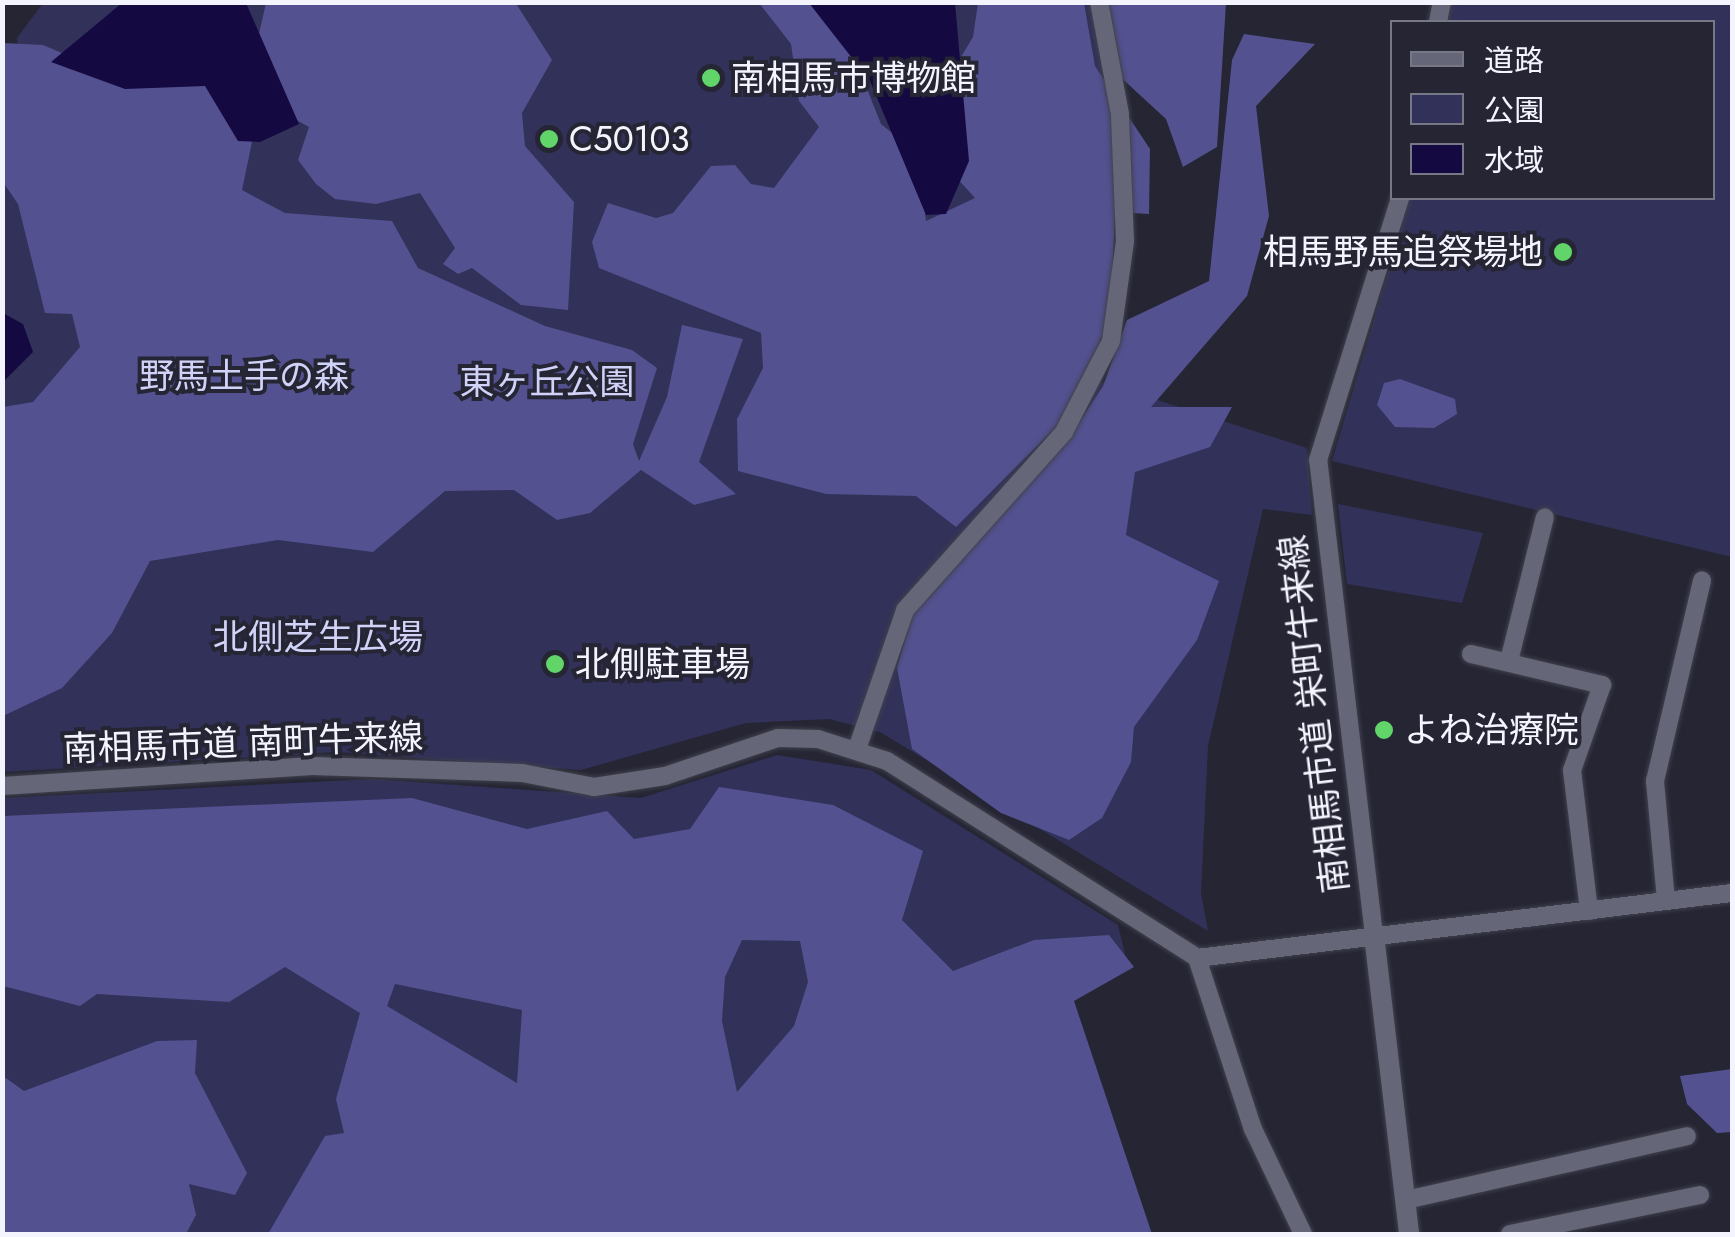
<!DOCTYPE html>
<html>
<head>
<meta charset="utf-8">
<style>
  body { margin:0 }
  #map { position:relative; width:1735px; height:1237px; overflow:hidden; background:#252534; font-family:Jost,"Noto Sans JP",sans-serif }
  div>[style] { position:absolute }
  .green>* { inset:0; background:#323159 }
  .forest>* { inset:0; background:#53518f }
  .water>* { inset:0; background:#150942 }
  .roads { filter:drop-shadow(0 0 2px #40414d) drop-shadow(0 0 2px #40414d) }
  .minor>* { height:18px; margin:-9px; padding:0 9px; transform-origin:9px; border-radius:9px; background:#656677 }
  .tertiary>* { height:20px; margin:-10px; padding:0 10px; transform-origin:10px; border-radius:10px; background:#656677 }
  .dots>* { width:28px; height:28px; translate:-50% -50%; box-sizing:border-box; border:5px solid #252534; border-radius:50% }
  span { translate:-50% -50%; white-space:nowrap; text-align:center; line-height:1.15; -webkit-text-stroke:8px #252534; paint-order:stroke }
  .poi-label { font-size:35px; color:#f3f4fe }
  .left { translate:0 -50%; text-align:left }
  .right { translate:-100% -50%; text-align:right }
  .park-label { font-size:35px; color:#d1d2f8 }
  .street-label { font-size:35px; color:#f3f4fe }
  .frame { position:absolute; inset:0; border:5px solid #f3f4fe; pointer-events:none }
  .legend { position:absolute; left:1390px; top:20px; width:325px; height:180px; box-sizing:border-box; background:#252534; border:2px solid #777885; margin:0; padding:12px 18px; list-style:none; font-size:30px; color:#f3f4fe }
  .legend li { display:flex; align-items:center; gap:20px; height:50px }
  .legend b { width:50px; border:2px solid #777885 }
</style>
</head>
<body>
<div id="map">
  <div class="green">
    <i style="clip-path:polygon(43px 3px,1092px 3px,1112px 108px,1117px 244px,1106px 339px,1089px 378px,1307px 448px,1312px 515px,1263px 509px,1208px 746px,1201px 893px,1208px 931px,880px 732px,829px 719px,746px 723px,581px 770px,336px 752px,3px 772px,3px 162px,24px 170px,17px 38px)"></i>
    <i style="clip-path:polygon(1451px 3px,1732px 3px,1732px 557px,1332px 461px,1410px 198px,1712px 198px,1712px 22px,1448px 22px)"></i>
    <i style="clip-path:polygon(1338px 504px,1483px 533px,1462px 603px,1347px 584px)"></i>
    <i style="clip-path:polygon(777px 755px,871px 770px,1118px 925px,1128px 966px,1070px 998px,1147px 1234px,3px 1234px,3px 798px,372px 779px,641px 798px)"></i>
  </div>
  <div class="forest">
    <i style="clip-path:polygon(515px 2px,552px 60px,522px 113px,525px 146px,574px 202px,568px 310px,521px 305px,472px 268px,458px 274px,443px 264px,455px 248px,420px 193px,376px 204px,335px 199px,316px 184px,298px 160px,309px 127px,282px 112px,255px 51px,266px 3px)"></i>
    <i style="clip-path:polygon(759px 3px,814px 3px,845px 34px,881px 124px,918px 154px,926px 221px,975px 198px,954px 175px,944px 85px,973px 37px,978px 3px,1084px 3px,1095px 66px,1150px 149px,1149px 214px,1115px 212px,1110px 318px,1066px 417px,956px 527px,916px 496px,826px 494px,738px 471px,737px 419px,763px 368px,761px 333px,599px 268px,592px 242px,608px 203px,656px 218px,673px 213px,711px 166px,735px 165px,751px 184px,774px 188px,819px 127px,799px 101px,791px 44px)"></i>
    <i style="clip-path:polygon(1108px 3px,1226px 3px,1217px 147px,1183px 167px,1166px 119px,1104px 62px,1117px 48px)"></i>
    <i style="clip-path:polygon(1244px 34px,1315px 44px,1256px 106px,1269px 216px,1247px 296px,1151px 407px,1232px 407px,1210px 447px,1135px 472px,1126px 535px,1219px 581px,1197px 640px,1134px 727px,1131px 762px,1102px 818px,1069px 840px,1001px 813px,912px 749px,897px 668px,913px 613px,1070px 437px,1103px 386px,1127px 320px,1209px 281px,1232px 60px)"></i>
    <i style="clip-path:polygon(3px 43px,43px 45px,83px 62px,182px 64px,256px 123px,242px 190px,285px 213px,392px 221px,418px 268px,545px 326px,632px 350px,657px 368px,633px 444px,639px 461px,667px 397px,682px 325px,743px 339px,699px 462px,736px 494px,694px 505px,641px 470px,590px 513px,557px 520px,514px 490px,445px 491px,373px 552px,278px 540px,150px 561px,112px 633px,62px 688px,3px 716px,3px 407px,33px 402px,80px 347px,72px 314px,45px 313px,18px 204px,3px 182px)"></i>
    <i style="clip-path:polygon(1400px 379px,1455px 399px,1457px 414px,1434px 428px,1395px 427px,1377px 405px,1384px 383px)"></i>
    <i style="clip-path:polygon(evenodd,719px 787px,833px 805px,923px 851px,902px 920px,953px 971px,1034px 940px,1109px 935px,1134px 967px,1074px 1001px,1152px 1234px,268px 1234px,325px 1136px,344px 1133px,336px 1099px,360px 1013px,285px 967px,229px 1002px,97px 994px,80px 1006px,3px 986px,3px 816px,412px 798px,527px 829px,607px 811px,634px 839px,690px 829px,719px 787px,742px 940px,800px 941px,808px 982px,794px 1026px,737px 1092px,722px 1021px,725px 977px,742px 940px,719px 787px,395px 984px,522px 1010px,517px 1083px,387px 1006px,395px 984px)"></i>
    <i style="clip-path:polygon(197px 1040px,195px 1073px,247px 1173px,235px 1195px,189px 1184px,196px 1215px,186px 1234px,3px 1234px,3px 1076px,24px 1091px,157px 1041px)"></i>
    <i style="clip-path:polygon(1732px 1069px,1732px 1132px,1717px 1133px,1687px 1104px,1680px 1076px)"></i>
  </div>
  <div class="water">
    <i style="clip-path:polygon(122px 3px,246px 3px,299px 124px,260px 142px,238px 141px,205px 86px,125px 89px,51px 62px)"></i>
    <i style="clip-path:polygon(809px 3px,955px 3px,969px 161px,946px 214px,926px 215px,870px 81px)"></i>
    <i style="clip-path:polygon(3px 313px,23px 324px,33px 352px,3px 382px)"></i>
  </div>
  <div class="roads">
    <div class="minor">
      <i style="left:1438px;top:22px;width:20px;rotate:-79deg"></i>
      <i style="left:1471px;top:654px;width:135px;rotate:13.3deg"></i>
      <i style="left:1602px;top:685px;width:90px;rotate:109.4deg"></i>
      <i style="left:1572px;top:770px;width:142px;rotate:83.1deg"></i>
      <i style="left:1509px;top:661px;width:148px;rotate:-76deg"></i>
      <i style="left:857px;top:749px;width:147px;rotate:-70.9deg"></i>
      <i style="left:905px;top:610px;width:239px;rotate:-48.2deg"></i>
      <i style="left:1064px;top:432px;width:102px;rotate:-62.7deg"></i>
      <i style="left:1111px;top:341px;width:101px;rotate:-82deg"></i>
      <i style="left:1125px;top:241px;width:127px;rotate:-92.3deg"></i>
      <i style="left:1120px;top:114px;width:114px;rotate:-100.6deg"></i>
      <i style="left:2px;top:786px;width:311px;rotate:-3.7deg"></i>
      <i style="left:312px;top:766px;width:210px;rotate:1.9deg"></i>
      <i style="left:522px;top:773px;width:73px;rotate:11deg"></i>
      <i style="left:594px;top:787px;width:72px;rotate:-8.8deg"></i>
      <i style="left:665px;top:776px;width:119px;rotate:-18.6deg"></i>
      <i style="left:778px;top:738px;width:40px;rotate:1.4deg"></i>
      <i style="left:818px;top:739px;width:72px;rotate:17.7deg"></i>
      <i style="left:887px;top:761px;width:367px;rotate:32.4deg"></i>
      <i style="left:1197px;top:958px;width:539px;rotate:-6.93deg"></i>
      <i style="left:1666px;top:900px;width:120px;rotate:-95.3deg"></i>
      <i style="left:1655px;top:781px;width:206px;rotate:-76.8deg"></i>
      <i style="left:1374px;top:935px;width:478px;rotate:-96.7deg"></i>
      <i style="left:1318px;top:460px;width:275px;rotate:-72.6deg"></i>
      <i style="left:1197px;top:958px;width:180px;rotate:71.9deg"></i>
      <i style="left:1253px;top:1129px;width:116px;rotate:64.5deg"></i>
      <i style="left:1406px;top:1200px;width:288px;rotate:-12.8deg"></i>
      <i style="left:1510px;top:1234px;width:194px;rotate:-11.6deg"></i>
    </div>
    <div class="tertiary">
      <i style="left:1374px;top:935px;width:301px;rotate:83.3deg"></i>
    </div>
  </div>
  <div class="dots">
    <i style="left:711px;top:78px;background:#61d46a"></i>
    <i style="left:549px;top:139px;background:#61d46a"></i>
    <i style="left:1563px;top:252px;background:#61d46a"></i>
    <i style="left:555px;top:664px;background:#61d46a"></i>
    <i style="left:1384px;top:730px;background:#61d46a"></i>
  </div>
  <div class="poi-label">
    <span class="left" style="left:731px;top:78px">南相馬市博物館</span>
    <span class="left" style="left:569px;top:139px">C50103</span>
    <span class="right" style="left:1543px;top:252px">相馬野馬追祭場地</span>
    <span class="left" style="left:575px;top:664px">北側駐車場</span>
    <span class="left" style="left:1404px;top:730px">よね治療院</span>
  </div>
  <div class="park-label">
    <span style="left:244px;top:376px">野馬土手の森</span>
    <span style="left:547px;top:382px">東ヶ丘公園</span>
    <span style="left:318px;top:637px">北側芝生広場</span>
  </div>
  <div class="street-label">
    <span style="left:1314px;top:714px;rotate:-97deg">南相馬市道 栄町牛来線</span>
    <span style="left:243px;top:743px;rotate:-2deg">南相馬市道 南町牛来線</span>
  </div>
  <div class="frame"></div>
  <ul class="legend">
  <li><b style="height:12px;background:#656677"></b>道路</li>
  <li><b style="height:28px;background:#323159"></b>公園</li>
  <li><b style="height:28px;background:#150942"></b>水域</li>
  </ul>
</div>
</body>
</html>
